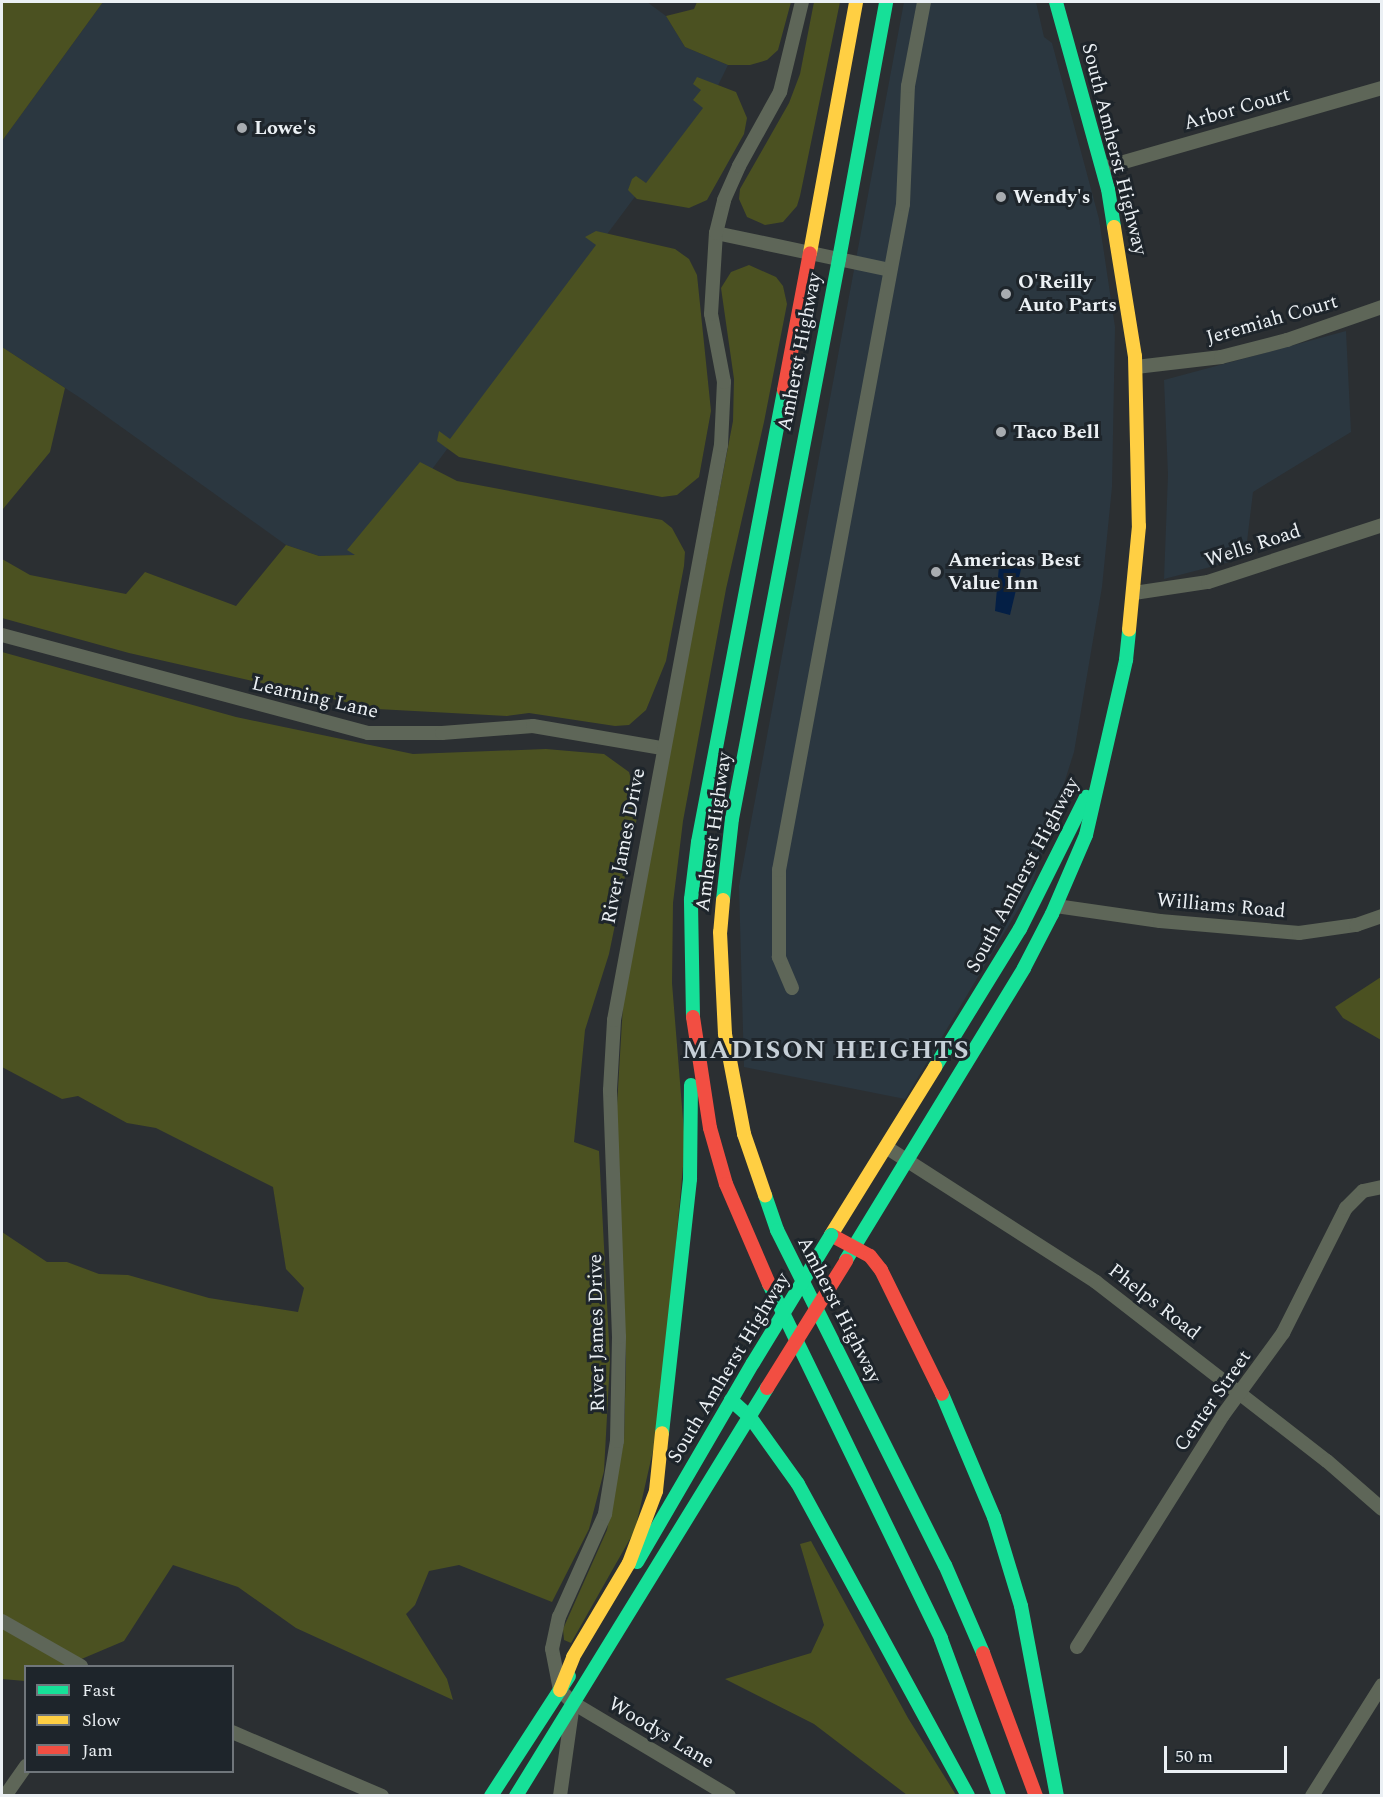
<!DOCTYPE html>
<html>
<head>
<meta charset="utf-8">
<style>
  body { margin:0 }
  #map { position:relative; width:1383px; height:1797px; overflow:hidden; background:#2b2f32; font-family:Spectral,serif }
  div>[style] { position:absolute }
  .built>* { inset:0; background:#2b3740 }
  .green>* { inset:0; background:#4b5121 }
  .water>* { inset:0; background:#041f45 }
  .street>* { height:14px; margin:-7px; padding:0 7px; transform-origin:7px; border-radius:7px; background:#5e6658 }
  .fast>* { height:14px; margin:-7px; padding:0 7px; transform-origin:7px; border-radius:7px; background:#16e098 }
  .slow>* { height:14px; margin:-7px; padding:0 7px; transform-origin:7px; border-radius:7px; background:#ffcf43 }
  .jam>* { height:14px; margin:-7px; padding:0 7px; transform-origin:7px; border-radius:7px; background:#f24e42 }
  .fast-bridge>* { height:14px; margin:-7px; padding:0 7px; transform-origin:7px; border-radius:7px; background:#16e098 }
  .jam-bridge>* { height:14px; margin:-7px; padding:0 7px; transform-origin:7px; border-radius:7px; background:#f24e42 }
  .dots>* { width:16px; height:16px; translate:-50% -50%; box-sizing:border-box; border:3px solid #1e252b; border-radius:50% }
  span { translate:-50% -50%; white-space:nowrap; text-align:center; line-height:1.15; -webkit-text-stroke:6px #1e252b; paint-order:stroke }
  .street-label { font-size:20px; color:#ebf0f4 }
  .poi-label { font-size:20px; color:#ebf0f4; font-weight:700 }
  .left { translate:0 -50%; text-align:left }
  .district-label { font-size:26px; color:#c6cfd7; font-weight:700; letter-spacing:1.5px }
  .frame { position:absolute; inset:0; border:3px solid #ebf0f4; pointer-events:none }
  .legend { position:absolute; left:24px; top:1665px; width:210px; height:108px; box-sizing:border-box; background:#1e252b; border:2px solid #70767b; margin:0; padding:8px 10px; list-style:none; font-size:18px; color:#ebf0f4 }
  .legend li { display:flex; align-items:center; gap:12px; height:30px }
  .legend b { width:30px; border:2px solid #70767b }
  .scale { position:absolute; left:1164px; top:1746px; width:123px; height:27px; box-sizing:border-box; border:3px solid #ebf0f4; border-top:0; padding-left:8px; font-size:18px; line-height:21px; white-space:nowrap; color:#ebf0f4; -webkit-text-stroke:4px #1e252b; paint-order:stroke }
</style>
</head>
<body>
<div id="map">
  <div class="built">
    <i style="clip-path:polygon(103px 2px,647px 2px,666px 16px,685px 47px,728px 65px,707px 108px,634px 198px,392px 523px,356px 555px,319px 556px,286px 545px,85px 401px,2px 347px,2px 141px)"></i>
    <i style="clip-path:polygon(904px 2px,1036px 2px,1044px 37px,1052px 43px,1099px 219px,1115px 327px,1112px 487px,1102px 587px,1074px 752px,1031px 888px,905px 1099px,744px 1067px,739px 886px)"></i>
    <i style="clip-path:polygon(1346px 331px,1351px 432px,1253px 492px,1245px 558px,1164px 579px,1168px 475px,1164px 380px)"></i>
  </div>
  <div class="green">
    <i style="clip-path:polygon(2px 2px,103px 2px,2px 141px)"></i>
    <i style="clip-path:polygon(697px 2px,791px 2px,778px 50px,767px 60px,750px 65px,728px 65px,685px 47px,666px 16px,694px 9px)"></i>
    <i style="clip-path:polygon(814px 2px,840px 2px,800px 196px,797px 206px,783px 222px,765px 225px,747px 217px,739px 199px,740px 189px,789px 103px,800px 74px)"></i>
    <i style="clip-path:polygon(697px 77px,736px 92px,747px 118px,744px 134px,707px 200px,689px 208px,637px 199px,628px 190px,632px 179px,636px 176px,646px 183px,703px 108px,693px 100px,701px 90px,693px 84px)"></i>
    <i style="clip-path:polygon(596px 231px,675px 249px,689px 259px,697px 275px,711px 411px,699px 477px,677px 495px,662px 497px,459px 457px,437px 441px,439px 431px,450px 439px,596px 245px,585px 237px)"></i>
    <i style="clip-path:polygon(749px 265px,776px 277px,783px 286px,787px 304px,764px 422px,726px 589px,683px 821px,673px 903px,672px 983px,685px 1144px,660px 1420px,635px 1530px,571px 1643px,564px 1640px,563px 1629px,607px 1530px,624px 1440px,626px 1359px,616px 1122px,624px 988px,733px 421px,734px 379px,721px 288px,731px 272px)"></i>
    <i style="clip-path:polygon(2px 347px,65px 388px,50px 452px,3px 509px,2px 559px,30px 575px,126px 594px,145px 572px,236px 606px,286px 545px,319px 556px,355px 555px,347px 550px,420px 462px,457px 481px,662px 520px,672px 528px,685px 552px,684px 566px,666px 661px,646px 710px,629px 725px,615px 726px,529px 713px,507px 716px,377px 709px,129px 653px,2px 618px)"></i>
    <i style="clip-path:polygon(2px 652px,236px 717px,413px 754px,546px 749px,604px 754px,629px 772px,639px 808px,609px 954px,585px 1030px,574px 1142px,599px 1151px,610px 1361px,604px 1471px,589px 1529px,552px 1602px,459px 1565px,429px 1571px,415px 1605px,406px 1614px,447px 1679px,453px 1700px,296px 1628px,238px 1587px,173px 1565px,124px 1641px,65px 1666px,26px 1666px,25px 1681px,2px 1679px,2px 1232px,47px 1262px,67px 1262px,99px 1274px,128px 1275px,209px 1298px,298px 1312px,304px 1288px,286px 1269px,273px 1187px,156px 1128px,127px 1123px,78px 1096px,62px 1099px,2px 1067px)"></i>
    <i style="clip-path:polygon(1381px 977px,1381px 1040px,1343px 1018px,1335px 1007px)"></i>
    <i style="clip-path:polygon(811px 1541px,908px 1718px,956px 1795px,907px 1795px,814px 1724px,725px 1679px,811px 1653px,824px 1625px,800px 1544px)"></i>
  </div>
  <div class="water">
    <i style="clip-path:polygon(999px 566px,1021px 569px,1010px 615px,995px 611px)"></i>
  </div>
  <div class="street">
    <i style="left:1103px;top:168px;width:290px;rotate:-16deg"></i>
    <i style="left:716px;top:233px;width:178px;rotate:12deg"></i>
    <i style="left:1136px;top:367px;width:86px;rotate:-6.7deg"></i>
    <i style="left:1221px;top:357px;width:68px;rotate:-14.4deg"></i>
    <i style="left:1287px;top:340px;width:101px;rotate:-19.2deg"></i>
    <i style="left:1134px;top:593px;width:75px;rotate:-8.5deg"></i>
    <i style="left:1208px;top:582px;width:183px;rotate:-18.1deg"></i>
    <i style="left:2px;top:635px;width:379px;rotate:15deg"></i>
    <i style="left:368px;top:733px;width:74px"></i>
    <i style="left:442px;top:733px;width:91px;rotate:-4.4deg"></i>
    <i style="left:533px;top:726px;width:131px;rotate:9.7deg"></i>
    <i style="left:1056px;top:906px;width:105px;rotate:8.2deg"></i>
    <i style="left:1160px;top:921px;width:140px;rotate:4.9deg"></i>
    <i style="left:1299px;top:933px;width:58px;rotate:-8deg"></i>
    <i style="left:1356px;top:925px;width:28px;rotate:-19deg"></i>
    <i style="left:792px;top:988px;width:34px;rotate:-113deg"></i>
    <i style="left:779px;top:957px;width:87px;rotate:-90deg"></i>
    <i style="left:779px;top:870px;width:677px;rotate:-79.45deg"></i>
    <i style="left:903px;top:204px;width:118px;rotate:-87.6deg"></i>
    <i style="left:908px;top:86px;width:86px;rotate:-79.2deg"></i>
    <i style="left:886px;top:1147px;width:250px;rotate:32.7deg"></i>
    <i style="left:1096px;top:1282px;width:292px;rotate:37.8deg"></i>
    <i style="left:1327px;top:1461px;width:73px;rotate:41.1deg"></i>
    <i style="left:2px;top:1621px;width:91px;rotate:29.7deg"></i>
    <i style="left:1077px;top:1647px;width:274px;rotate:-57.8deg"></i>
    <i style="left:1223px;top:1415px;width:102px;rotate:-53.8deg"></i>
    <i style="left:1283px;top:1333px;width:140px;rotate:-63.3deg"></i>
    <i style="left:1346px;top:1208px;width:24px;rotate:-45deg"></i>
    <i style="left:1363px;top:1191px;width:19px;rotate:-12deg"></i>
    <i style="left:232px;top:1732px;width:163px;rotate:23.1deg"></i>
    <i style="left:5px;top:1796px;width:37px;rotate:-55deg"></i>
    <i style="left:560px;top:1796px;width:86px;rotate:-82deg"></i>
    <i style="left:729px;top:1796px;width:182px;rotate:-149.2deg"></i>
    <i style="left:573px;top:1703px;width:18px;rotate:-135deg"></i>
    <i style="left:560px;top:1690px;width:42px;rotate:-101deg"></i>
    <i style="left:552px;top:1649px;width:33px;rotate:-78deg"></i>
    <i style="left:559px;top:1617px;width:113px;rotate:-65.9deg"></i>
    <i style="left:605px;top:1514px;width:74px;rotate:-80.7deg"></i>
    <i style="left:617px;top:1441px;width:104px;rotate:-88.9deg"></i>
    <i style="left:619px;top:1337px;width:247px;rotate:-92.1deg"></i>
    <i style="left:610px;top:1090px;width:70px;rotate:-86.7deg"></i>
    <i style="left:614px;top:1020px;width:585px;rotate:-79.46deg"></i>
    <i style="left:721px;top:445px;width:63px;rotate:-87.3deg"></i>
    <i style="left:724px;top:382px;width:69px;rotate:-100.8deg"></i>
    <i style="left:711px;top:314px;width:81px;rotate:-86.5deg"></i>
    <i style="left:716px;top:233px;width:34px;rotate:-76deg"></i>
    <i style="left:724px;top:200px;width:37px;rotate:-66deg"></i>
    <i style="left:739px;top:166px;width:85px;rotate:-61deg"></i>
    <i style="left:780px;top:92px;width:93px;rotate:-76.3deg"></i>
    <i style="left:1312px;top:1796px;width:131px;rotate:-57.8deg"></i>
  </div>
  <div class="fast">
    <i style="left:1056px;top:2px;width:194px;rotate:74.5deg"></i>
    <i style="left:1108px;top:189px;width:38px;rotate:81deg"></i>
    <i style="left:839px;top:259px;width:261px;rotate:-79.6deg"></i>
    <i style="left:723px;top:900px;width:81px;rotate:-83.7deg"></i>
    <i style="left:732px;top:819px;width:570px;rotate:-79.18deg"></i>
    <i style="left:693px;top:1017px;width:118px;rotate:-91deg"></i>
    <i style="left:691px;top:899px;width:57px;rotate:-83deg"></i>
    <i style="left:698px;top:842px;width:460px;rotate:-79.2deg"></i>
    <i style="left:935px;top:1067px;width:162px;rotate:-58.4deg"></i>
    <i style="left:1020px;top:929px;width:148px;rotate:-63.4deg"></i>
    <i style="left:765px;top:1195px;width:37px;rotate:71deg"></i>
    <i style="left:777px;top:1230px;width:375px;rotate:63.4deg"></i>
    <i style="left:945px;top:1565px;width:96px;rotate:66.6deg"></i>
    <i style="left:846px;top:1260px;width:342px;rotate:-58.6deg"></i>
    <i style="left:1024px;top:968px;width:61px;rotate:-62.6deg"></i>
    <i style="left:1052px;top:914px;width:86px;rotate:-66.7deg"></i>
    <i style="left:1086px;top:835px;width:180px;rotate:-77.1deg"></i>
    <i style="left:1126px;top:660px;width:30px;rotate:-84deg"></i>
    <i style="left:769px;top:1284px;width:394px;rotate:64.1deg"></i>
    <i style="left:941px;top:1639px;width:167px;rotate:69.7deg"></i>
    <i style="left:942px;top:1394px;width:134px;rotate:67.1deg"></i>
    <i style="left:994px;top:1517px;width:93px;rotate:73.1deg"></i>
    <i style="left:1021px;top:1606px;width:193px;rotate:79.3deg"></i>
    <i style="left:731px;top:1400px;width:25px;rotate:42deg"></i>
    <i style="left:750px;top:1417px;width:82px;rotate:54.4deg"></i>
    <i style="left:798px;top:1484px;width:355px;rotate:61.4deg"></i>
    <i style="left:662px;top:1433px;width:256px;rotate:-83.7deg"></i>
    <i style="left:690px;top:1179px;width:94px;rotate:-89.4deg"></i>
    <i style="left:637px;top:1562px;width:230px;rotate:-59.8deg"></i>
    <i style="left:491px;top:1796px;width:143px;rotate:-57deg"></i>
    <i style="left:516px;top:1796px;width:479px;rotate:-58.4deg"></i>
  </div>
  <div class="slow">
    <i style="left:1114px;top:227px;width:131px;rotate:80.8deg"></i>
    <i style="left:1135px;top:356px;width:170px;rotate:88.7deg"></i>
    <i style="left:1139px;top:526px;width:104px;rotate:95.5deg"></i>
    <i style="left:810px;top:253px;width:255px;rotate:-79.6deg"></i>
    <i style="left:723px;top:900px;width:32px;rotate:95deg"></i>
    <i style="left:720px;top:932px;width:102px;rotate:87.2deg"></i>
    <i style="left:725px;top:1034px;width:102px;rotate:79.2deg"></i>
    <i style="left:744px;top:1134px;width:65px;rotate:71deg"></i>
    <i style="left:831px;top:1235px;width:198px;rotate:-58.2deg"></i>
    <i style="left:560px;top:1690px;width:35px;rotate:-68deg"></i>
    <i style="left:573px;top:1657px;width:109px;rotate:-59.2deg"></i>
    <i style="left:629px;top:1563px;width:77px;rotate:-69.4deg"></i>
    <i style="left:656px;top:1491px;width:58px;rotate:-84.1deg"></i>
  </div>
  <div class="jam">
    <i style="left:784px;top:390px;width:139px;rotate:-79.3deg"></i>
    <i style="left:693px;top:1017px;width:112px;rotate:81.3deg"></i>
    <i style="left:710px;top:1128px;width:58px;rotate:74.1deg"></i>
    <i style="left:726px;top:1184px;width:109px;rotate:66.7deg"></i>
    <i style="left:831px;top:1235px;width:44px;rotate:28.3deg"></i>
    <i style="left:870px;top:1256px;width:18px;rotate:52deg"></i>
    <i style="left:881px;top:1270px;width:138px;rotate:63.8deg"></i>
    <i style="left:983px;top:1653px;width:153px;rotate:69.7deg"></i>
  </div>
  <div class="fast-bridge">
    <i style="left:753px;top:1363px;width:150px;rotate:-58.6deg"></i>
  </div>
  <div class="jam-bridge">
    <i style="left:767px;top:1388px;width:150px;rotate:-58.1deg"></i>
  </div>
  <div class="dots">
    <i style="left:242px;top:128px;background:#a8acb0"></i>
    <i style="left:1001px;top:197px;background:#a8acb0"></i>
    <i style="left:1006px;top:294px;background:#a8acb0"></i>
    <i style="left:1001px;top:432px;background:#a8acb0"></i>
    <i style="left:936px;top:572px;background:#a8acb0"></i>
  </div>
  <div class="street-label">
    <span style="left:1237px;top:109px;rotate:-16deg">Arbor Court</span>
    <span style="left:1114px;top:149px;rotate:76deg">South Amherst Highway</span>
    <span style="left:1272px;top:320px;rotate:-16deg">Jeremiah Court</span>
    <span style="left:800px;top:352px;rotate:-79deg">Amherst Highway</span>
    <span style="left:1253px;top:546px;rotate:-18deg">Wells Road</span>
    <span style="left:315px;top:698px;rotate:13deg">Learning Lane</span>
    <span style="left:714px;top:832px;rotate:-82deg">Amherst Highway</span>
    <span style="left:624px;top:846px;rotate:-79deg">River James Drive</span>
    <span style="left:1023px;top:875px;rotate:-62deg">South Amherst Highway</span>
    <span style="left:1221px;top:906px;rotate:5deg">Williams Road</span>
    <span style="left:1154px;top:1302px;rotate:38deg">Phelps Road</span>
    <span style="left:839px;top:1310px;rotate:63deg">Amherst Highway</span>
    <span style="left:597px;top:1333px;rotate:-91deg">River James Drive</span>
    <span style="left:729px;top:1368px;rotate:-59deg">South Amherst Highway</span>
    <span style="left:1213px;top:1401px;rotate:-55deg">Center Street</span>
    <span style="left:661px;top:1733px;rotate:31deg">Woodys Lane</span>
  </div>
  <div class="poi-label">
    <span class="left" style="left:254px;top:128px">Lowe's</span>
    <span class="left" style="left:1013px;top:197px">Wendy's</span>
    <span class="left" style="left:1018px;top:294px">O'Reilly<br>Auto Parts</span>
    <span class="left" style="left:1013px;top:432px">Taco Bell</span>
    <span class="left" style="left:948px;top:572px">Americas Best<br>Value Inn</span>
  </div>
  <div class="district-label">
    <span style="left:826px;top:1051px">MADISON HEIGHTS</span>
  </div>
  <div class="frame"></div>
  <ul class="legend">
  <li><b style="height:8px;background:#16e098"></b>Fast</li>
  <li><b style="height:8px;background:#ffcf43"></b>Slow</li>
  <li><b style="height:8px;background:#f24e42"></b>Jam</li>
  </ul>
  <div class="scale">50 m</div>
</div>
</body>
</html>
